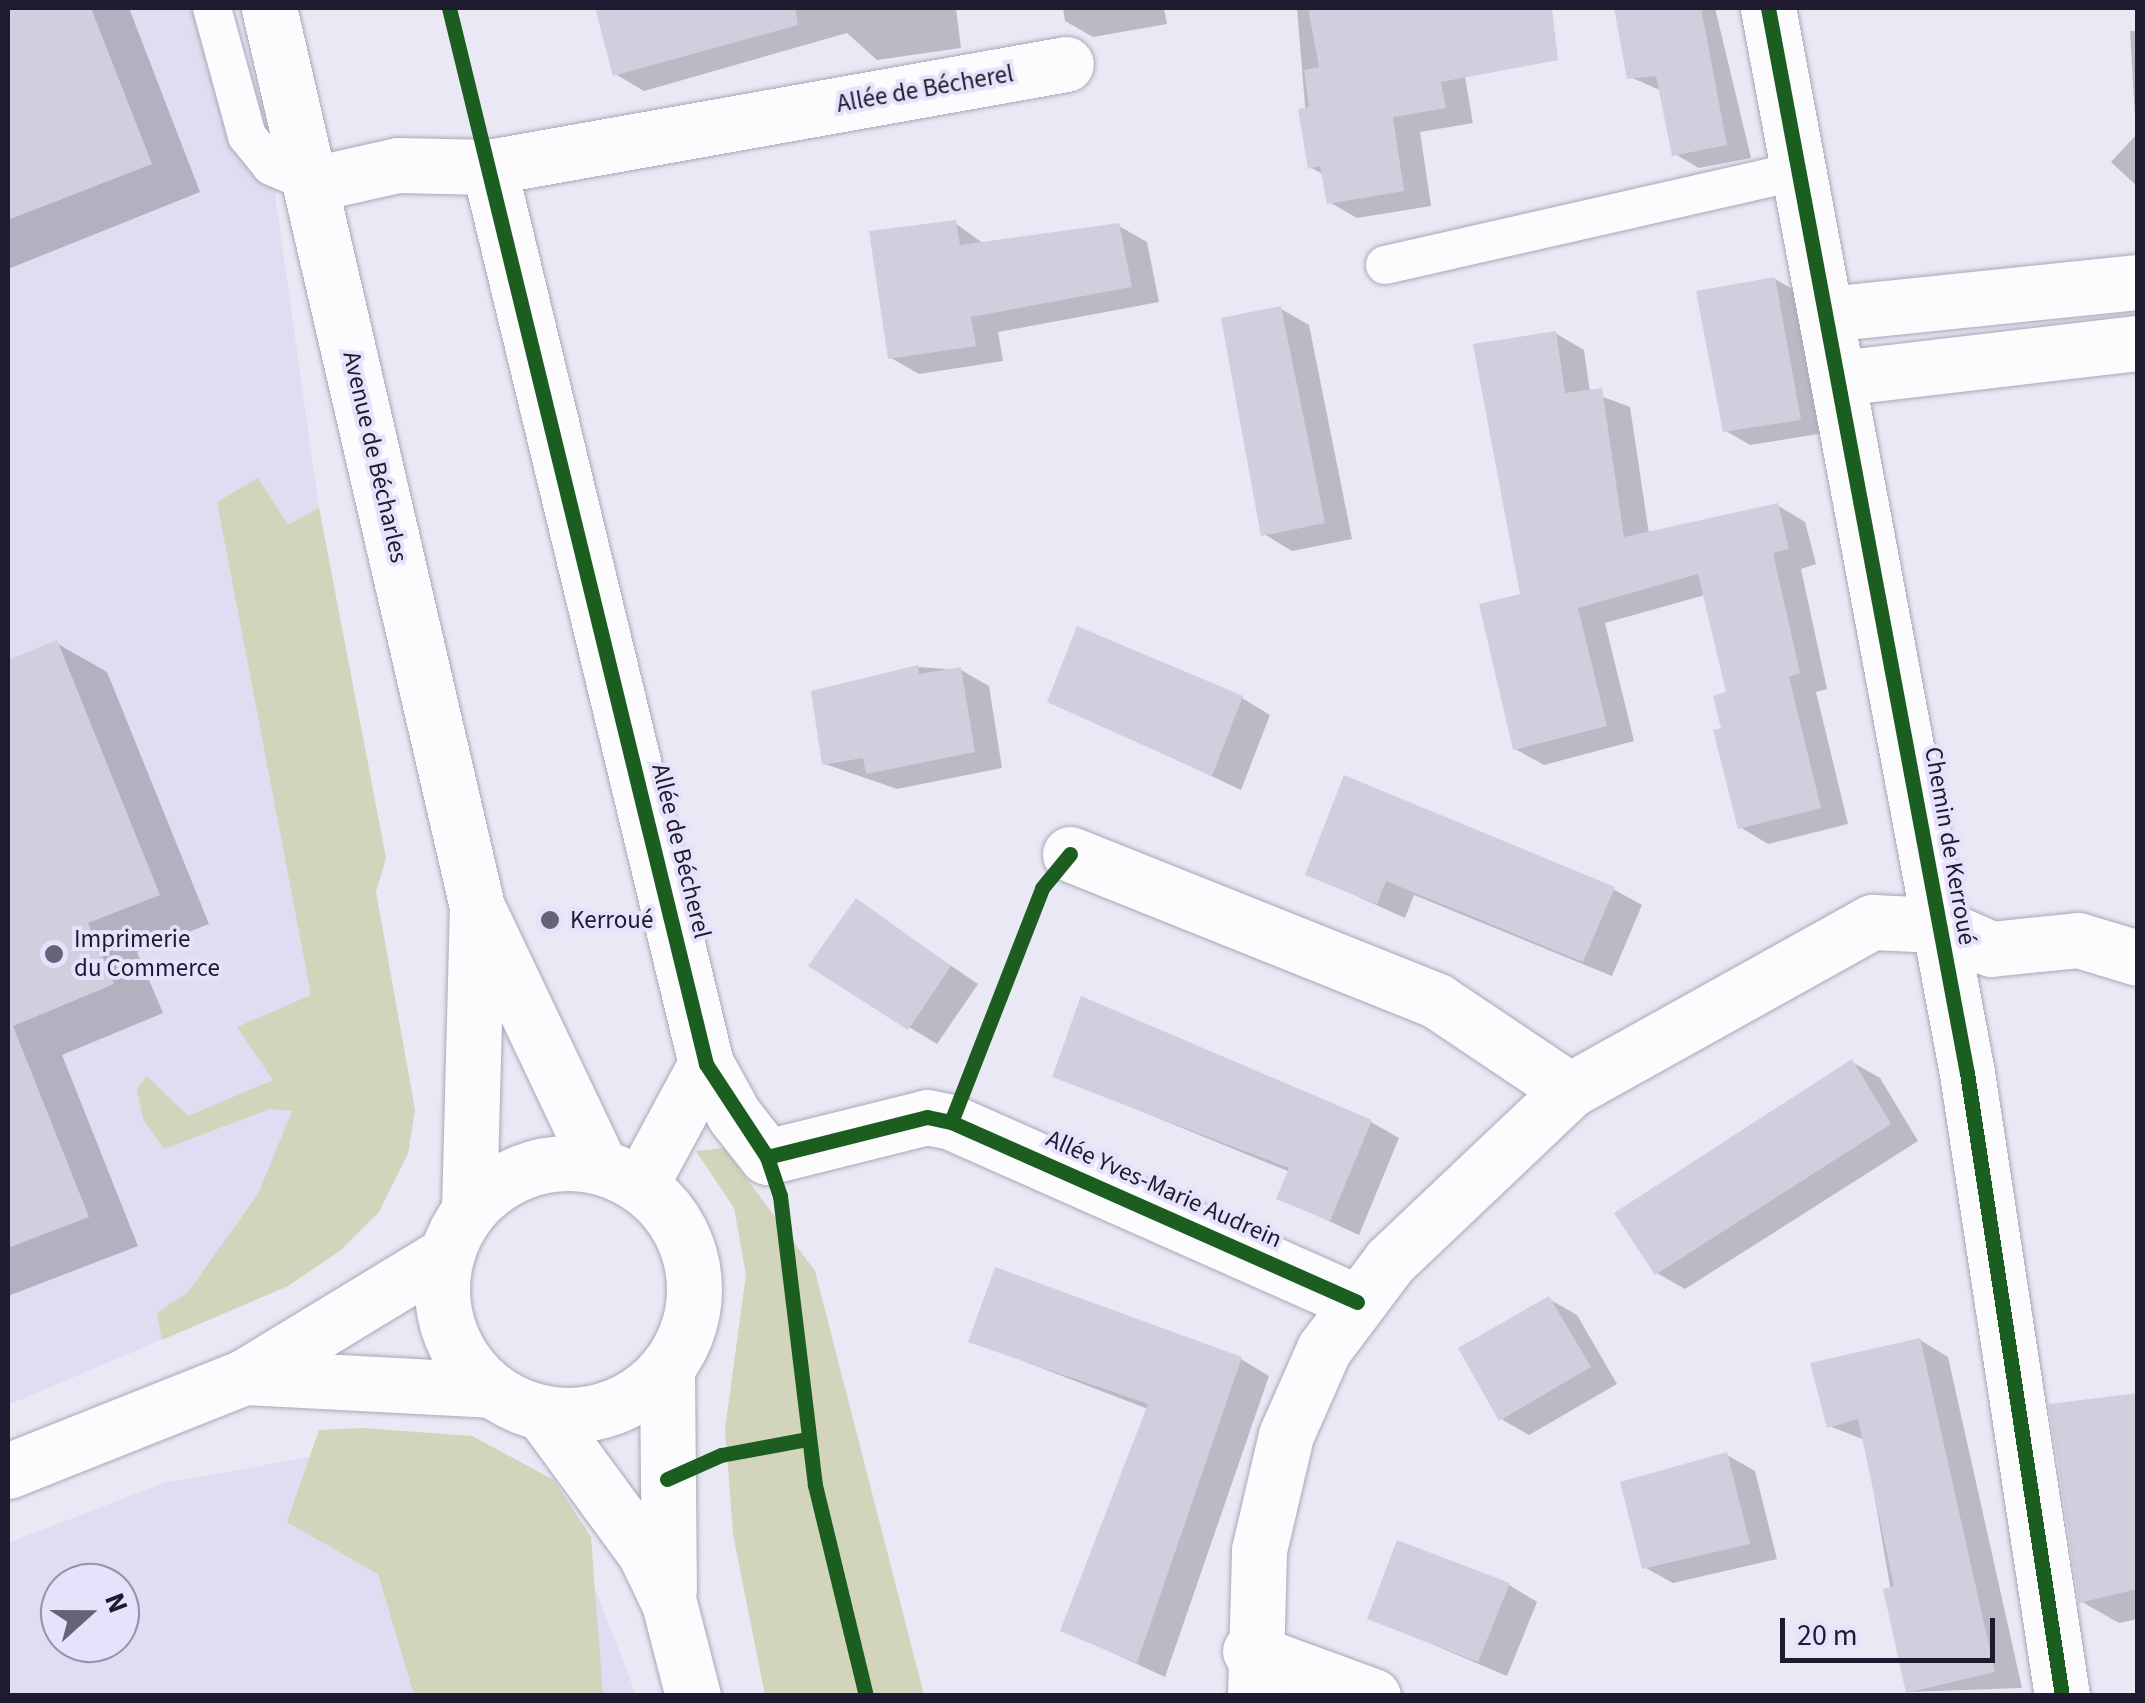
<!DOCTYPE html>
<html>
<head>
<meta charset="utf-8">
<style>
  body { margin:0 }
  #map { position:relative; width:2145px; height:1703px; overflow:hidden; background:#eae8f5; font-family:"Source Sans 3",sans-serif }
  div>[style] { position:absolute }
  .built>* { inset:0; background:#e0dcf1 }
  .green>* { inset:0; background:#d2d5bc }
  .shadow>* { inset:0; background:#0003 }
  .building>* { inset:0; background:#d1cede }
  .path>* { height:6px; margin-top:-3px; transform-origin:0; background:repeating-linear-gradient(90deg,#c8c7ce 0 2.5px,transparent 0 10.5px) }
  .roads { filter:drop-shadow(0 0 2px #aaa7b7) drop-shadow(0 0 2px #aaa7b7) }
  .lane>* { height:38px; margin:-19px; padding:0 19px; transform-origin:19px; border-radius:19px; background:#fcfcfe }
  .street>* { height:55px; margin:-27.5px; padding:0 27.5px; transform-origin:27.5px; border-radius:27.5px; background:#fcfcfe }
  .secondary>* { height:55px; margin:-27.5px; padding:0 27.5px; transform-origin:27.5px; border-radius:27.5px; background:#fcfcfe }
  .secondary>.ring { margin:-27.5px; padding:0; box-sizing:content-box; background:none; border:55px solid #fcfcfe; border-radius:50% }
  .cycleway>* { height:15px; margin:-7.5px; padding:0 7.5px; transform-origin:7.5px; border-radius:7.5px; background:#1b5e20 }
  .dots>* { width:28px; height:28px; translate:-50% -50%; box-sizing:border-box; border:5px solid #e7e2fb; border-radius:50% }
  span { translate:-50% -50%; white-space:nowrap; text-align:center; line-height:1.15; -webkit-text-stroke:8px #e7e2fb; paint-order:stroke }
  .street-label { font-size:25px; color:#201a30 }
  .poi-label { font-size:25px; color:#201a30 }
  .left { translate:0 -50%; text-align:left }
  .frame { position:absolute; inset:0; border:10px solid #201a30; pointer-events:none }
  .north { position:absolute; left:40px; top:1563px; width:100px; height:100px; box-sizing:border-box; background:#e7e2fb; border:2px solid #9792aa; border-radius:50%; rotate:69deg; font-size:28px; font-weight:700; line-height:40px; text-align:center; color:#201a30 }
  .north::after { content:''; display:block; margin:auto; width:35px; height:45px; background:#676275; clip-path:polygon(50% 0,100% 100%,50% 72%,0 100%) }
  .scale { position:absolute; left:1780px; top:1618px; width:215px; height:45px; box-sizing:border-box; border:5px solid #201a30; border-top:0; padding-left:12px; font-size:30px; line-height:35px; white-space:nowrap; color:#201a30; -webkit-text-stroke:8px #e7e2fb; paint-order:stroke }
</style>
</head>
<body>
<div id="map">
  <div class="built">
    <i style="clip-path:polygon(8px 8px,231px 8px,271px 166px,319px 508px,386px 858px,376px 892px,415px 1110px,408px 1154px,379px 1212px,341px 1250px,288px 1286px,8px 1405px)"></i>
    <i style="clip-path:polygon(evenodd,361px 1448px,554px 1523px,596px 1591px,636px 1695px,8px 1696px,8px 1543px,164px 1483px,361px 1448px,60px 1583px,120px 1583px,120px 1643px,60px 1643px,60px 1583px)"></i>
  </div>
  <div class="green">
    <i style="clip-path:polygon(258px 478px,288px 525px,319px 508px,386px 858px,376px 892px,415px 1110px,408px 1154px,379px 1212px,341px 1250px,288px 1286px,162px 1340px,157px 1313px,188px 1292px,258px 1194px,292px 1111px,270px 1109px,164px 1149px,143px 1119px,137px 1089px,147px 1076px,188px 1116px,273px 1080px,237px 1027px,311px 995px,217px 502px)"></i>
    <i style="clip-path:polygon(724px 1148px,815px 1271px,924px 1695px,765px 1695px,733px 1534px,725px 1429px,746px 1275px,734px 1208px,696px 1151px)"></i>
    <i style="clip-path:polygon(362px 1428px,472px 1436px,554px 1480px,591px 1537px,603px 1695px,414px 1695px,378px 1574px,287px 1522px,319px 1430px)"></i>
  </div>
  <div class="shadow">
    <i style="clip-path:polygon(8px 8px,129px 8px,200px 192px,8px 269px)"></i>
    <i style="clip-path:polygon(597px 8px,956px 8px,961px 48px,877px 60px,847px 33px,644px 91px,615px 74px)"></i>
    <i style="clip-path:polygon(1063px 8px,1164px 8px,1167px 24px,1093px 37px,1065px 21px)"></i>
    <i style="clip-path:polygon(1297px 8px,1405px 8px,1414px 54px,1463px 66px,1473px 123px,1420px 132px,1431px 206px,1357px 218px,1329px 202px,1324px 175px,1310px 167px)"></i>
    <i style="clip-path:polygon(1715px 8px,1751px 158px,1699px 168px,1675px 154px,1662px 91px,1630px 77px,1617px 10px)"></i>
    <i style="clip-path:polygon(2130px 31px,2138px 31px,2138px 187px,2111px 162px,2136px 135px)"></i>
    <i style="clip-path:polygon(955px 223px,984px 244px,1119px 226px,1147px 242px,1159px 302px,998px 332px,1003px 361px,919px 374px,891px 358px)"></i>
    <i style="clip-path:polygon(1775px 279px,1799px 293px,1824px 433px,1750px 445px,1726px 431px)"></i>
    <i style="clip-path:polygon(1281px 309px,1309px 325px,1352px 539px,1292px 551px,1264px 534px)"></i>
    <i style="clip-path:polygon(1555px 333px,1584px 350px,1590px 392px,1630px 407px,1649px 534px,1777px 505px,1805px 522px,1816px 564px,1801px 569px,1827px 689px,1816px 692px,1848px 824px,1768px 844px,1740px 827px,1724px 729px,1728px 694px,1705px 595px,1605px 623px,1634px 741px,1544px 765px,1515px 749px)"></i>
    <i style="clip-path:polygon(56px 643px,107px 672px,209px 924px,137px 952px,163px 1013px,62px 1055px,138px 1246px,8px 1296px,8px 662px)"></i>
    <i style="clip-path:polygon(918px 667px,961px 670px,989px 686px,1002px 768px,897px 789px,825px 764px)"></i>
    <i style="clip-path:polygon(1242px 698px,1270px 715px,1241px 790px,1050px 700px)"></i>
    <i style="clip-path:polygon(1308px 874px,1613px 889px,1642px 905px,1612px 976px,1414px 895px,1405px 918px)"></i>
    <i style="clip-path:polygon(857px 902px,978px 984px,937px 1044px,909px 1027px)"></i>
    <i style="clip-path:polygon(1852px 1062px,1880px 1078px,1918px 1141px,1685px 1289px,1657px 1273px)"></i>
    <i style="clip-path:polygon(1055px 1076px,1371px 1122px,1399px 1138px,1359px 1235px,1279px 1198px,1290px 1172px)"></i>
    <i style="clip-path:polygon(1549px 1299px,1577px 1315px,1617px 1384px,1529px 1435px,1501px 1419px)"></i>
    <i style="clip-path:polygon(1920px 1340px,1948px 1357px,2022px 1688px,1908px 1692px,1865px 1440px,1829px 1426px)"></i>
    <i style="clip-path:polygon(971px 1341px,1241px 1359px,1269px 1376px,1165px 1677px,1063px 1630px,1148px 1409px)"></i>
    <i style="clip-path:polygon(2138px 1394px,2138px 1619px,2119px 1623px,2082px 1602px)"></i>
    <i style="clip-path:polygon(1727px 1455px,1755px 1471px,1777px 1559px,1673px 1583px,1644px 1567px)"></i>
    <i style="clip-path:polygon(1509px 1585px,1537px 1602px,1507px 1676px,1370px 1618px)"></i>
  </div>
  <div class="building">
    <i style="clip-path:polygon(8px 8px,91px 8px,152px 164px,8px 220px)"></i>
    <i style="clip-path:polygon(595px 8px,795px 8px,798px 25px,613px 76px)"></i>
    <i style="clip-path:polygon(1308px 8px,1552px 8px,1558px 60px,1441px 82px,1446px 108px,1393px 117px,1404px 191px,1327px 204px,1320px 166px,1308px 169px,1298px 109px,1309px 107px,1304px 70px,1319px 67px)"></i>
    <i style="clip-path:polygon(1614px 8px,1701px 8px,1727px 145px,1672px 156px,1656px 76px,1627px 79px)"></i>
    <i style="clip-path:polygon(956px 220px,960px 245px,1119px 223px,1132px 287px,971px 317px,976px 346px,888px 359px,869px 231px)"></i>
    <i style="clip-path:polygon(1775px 277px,1801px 420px,1723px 432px,1696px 291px)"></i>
    <i style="clip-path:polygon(1281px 306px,1325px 523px,1261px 536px,1221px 318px)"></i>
    <i style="clip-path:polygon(1556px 331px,1565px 393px,1602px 388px,1624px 537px,1778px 503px,1789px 549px,1773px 553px,1800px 673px,1789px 677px,1821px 808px,1738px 829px,1713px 730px,1721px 728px,1713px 696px,1726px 692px,1698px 574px,1578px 608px,1607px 726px,1513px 750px,1479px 604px,1520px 594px,1473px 344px)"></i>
    <i style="clip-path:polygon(1077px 626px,1243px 696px,1212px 776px,1047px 702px)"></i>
    <i style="clip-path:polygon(57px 640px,160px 895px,88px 923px,114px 984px,13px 1026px,89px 1217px,8px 1248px,8px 660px)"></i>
    <i style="clip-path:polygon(918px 665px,919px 674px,961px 667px,975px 752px,866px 774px,863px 758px,822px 765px,811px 691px)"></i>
    <i style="clip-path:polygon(1344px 775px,1615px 887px,1583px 962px,1386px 881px,1377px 904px,1305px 875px)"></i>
    <i style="clip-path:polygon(856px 898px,951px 966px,908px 1030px,808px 966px)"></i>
    <i style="clip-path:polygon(1081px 996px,1372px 1120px,1330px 1221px,1276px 1199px,1289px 1168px,1052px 1077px)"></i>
    <i style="clip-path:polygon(1852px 1059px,1891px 1124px,1655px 1275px,1614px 1213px)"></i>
    <i style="clip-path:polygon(995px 1267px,1242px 1357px,1137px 1663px,1060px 1631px,1148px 1404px,968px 1342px)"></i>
    <i style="clip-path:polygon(1549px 1296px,1591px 1367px,1499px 1421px,1458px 1348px)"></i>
    <i style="clip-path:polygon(1920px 1338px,1995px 1672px,1906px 1693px,1883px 1589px,1894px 1586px,1858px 1419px,1827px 1428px,1810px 1363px)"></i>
    <i style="clip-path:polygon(2138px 1393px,2138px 1589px,2079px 1603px,2049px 1404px)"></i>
    <i style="clip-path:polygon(1727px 1452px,1750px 1544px,1642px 1569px,1620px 1482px)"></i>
    <i style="clip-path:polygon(1397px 1540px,1510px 1583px,1478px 1662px,1367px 1619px)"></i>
  </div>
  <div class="path">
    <i style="left:449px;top:8px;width:98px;rotate:75.8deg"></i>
    <i style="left:975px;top:1060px;width:162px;rotate:-68.7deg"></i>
    <i style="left:784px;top:1221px;width:266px;rotate:83.3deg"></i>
    <i style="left:815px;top:1485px;width:217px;rotate:76.4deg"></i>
    <i style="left:730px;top:1454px;width:78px;rotate:-11deg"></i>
  </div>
  <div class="roads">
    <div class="lane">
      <i style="left:212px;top:8px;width:133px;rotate:74.7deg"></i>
      <i style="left:247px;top:136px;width:38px;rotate:51deg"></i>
      <i style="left:271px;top:166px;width:46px;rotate:23.2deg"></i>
      <i style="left:1385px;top:265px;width:424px;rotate:-12.8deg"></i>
    </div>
    <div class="street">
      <i style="left:1768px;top:8px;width:1083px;rotate:79.42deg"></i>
      <i style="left:1967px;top:1073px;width:630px;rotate:81.33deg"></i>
      <i style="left:489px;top:167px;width:923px;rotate:76.4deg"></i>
      <i style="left:706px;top:1064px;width:58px;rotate:61.2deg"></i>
      <i style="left:734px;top:1115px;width:53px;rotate:51.8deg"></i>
      <i style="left:767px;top:1157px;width:165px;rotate:-14deg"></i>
      <i style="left:927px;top:1117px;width:25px;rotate:12deg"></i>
      <i style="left:951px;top:1122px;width:444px;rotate:23.9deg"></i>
      <i style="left:313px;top:184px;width:87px;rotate:-12.6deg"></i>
      <i style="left:398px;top:165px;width:91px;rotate:1.3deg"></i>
      <i style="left:489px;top:167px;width:586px;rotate:-10.12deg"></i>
      <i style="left:1827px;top:314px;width:313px;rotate:-5.9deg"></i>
      <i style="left:1839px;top:378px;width:301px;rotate:-6.7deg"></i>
      <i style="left:1070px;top:854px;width:395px;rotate:21.8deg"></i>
      <i style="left:1437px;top:1001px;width:160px;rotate:33.8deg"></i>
      <i style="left:641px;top:1184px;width:136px;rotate:-61.6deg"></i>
      <i style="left:244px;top:1377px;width:247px;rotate:3deg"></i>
      <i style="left:8px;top:1471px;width:254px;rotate:-21.7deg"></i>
      <i style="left:244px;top:1377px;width:237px;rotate:-31.3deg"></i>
      <i style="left:1250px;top:1651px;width:131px;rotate:20.1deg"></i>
      <i style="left:1255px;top:1696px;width:146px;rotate:-88.4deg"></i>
      <i style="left:1259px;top:1550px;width:118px;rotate:-76.8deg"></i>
      <i style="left:1286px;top:1435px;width:94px;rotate:-66.2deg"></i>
      <i style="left:1324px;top:1349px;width:110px;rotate:-53.1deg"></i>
      <i style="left:1390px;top:1261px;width:248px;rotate:-43.5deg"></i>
      <i style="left:1570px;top:1090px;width:346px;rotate:-29.1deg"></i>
      <i style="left:1872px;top:922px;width:65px;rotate:2.6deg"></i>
      <i style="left:1937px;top:925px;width:59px;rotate:24deg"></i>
      <i style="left:1991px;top:949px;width:87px;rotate:-5.9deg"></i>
      <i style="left:2078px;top:940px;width:63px;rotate:16.7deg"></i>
    </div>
    <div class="secondary">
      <i style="left:269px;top:8px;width:923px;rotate:76.97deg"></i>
      <i style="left:477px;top:907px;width:284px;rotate:64.6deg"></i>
      <i class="ring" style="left:442px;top:1163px;width:197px;height:197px"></i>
      <i style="left:469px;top:1210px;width:297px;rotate:-88.5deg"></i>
      <i style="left:667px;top:1369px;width:221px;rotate:89.5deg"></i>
      <i style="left:543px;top:1414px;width:172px;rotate:53.7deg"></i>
      <i style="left:645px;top:1553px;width:55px;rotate:64.4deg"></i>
      <i style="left:669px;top:1603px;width:96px;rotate:75.5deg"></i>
    </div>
  </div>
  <div class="cycleway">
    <i style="left:449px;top:8px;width:1087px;rotate:76.32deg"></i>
    <i style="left:706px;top:1064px;width:111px;rotate:56.7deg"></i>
    <i style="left:767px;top:1157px;width:41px;rotate:71.6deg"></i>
    <i style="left:780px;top:1196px;width:291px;rotate:83.1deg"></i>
    <i style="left:815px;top:1485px;width:217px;rotate:76.4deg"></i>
    <i style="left:1768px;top:8px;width:1083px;rotate:79.42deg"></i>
    <i style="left:1967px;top:1073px;width:630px;rotate:81.33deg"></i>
    <i style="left:951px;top:1122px;width:251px;rotate:-68.7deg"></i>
    <i style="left:1042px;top:888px;width:44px;rotate:-50.5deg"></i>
    <i style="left:767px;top:1157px;width:165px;rotate:-14deg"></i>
    <i style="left:927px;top:1117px;width:25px;rotate:12deg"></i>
    <i style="left:951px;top:1122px;width:444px;rotate:23.9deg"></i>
    <i style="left:667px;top:1479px;width:59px;rotate:-24deg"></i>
    <i style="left:721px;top:1455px;width:87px;rotate:-10.5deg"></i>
  </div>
  <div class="dots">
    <i style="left:550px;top:920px;background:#676275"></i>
    <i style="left:54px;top:954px;background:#676275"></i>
  </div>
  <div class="street-label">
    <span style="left:925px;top:89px;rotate:-10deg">Allée de Bécherel</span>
    <span style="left:375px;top:457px;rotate:77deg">Avenue de Bécharles</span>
    <span style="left:1950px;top:846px;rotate:80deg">Chemin de Kerroué</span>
    <span style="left:681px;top:851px;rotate:76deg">Allée de Bécherel</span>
    <span style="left:1164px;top:1189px;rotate:24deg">Allée Yves-Marie Audrein</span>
  </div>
  <div class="poi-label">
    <span class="left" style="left:570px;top:920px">Kerroué</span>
    <span class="left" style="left:74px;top:954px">Imprimerie<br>du Commerce</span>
  </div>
  <div class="frame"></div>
  <div class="north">N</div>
  <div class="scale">20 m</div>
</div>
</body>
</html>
